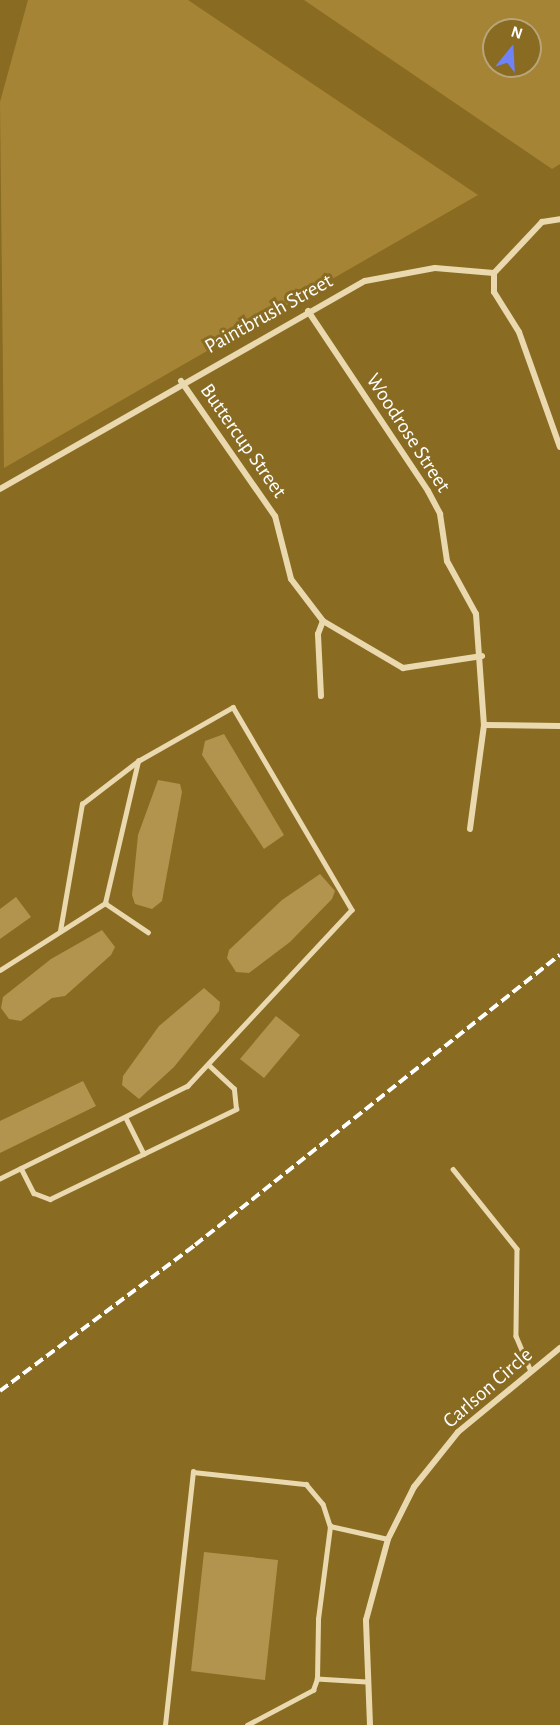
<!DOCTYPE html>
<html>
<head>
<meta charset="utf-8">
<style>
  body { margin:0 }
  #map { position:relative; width:560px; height:1725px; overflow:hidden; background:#896b22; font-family:"Alegreya Sans",sans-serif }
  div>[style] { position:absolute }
  .green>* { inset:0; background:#a68436 }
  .building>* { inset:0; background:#b2944f }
  .service>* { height:4.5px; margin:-2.25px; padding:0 2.25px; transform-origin:2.25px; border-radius:2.25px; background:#ead8ae }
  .minor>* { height:6px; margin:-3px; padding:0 3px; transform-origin:3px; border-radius:3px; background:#ead8ae }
  .rail>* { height:4px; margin-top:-2px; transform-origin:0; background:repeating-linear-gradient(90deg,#fff 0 10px,transparent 0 14.5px) }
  span { translate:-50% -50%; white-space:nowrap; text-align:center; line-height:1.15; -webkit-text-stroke:6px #896b22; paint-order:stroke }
  .street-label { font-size:21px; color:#fff }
  .north { position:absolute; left:482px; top:18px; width:60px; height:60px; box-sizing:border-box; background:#896b22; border:2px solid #b8a67a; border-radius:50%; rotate:18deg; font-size:16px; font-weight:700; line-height:24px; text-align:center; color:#fff }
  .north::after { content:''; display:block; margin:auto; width:21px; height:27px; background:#7083f6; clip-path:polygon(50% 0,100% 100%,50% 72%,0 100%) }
</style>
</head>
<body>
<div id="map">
  <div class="green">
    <i style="clip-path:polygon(28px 0,188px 0,478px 195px,4px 468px,0 102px)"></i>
    <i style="clip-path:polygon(evenodd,304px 0,560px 0,560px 164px,552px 169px,304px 0,494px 30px,530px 30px,530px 66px,494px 66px,494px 30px)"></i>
  </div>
  <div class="building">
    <i style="clip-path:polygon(224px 734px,284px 835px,264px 849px,202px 755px,205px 741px)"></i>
    <i style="clip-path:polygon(158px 780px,180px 784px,182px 792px,162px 901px,152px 909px,135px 904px,132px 895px,138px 835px)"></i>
    <i style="clip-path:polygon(320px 874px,335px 891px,332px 899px,290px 942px,249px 973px,236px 972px,227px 958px,229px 950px,282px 900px)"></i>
    <i style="clip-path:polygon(16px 897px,31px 917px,0 939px,0 909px)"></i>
    <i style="clip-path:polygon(102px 930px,115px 947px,111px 955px,65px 996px,52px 998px,21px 1021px,9px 1019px,1px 1008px,3px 997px,51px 959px)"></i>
    <i style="clip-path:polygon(204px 988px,220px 1002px,219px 1011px,174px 1067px,139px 1099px,122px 1085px,123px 1076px,159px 1026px)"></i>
    <i style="clip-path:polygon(276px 1016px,300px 1035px,264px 1078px,240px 1059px)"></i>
    <i style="clip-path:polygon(83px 1081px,96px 1106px,0 1153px,0 1121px)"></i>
    <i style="clip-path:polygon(204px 1552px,278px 1560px,265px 1680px,191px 1671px)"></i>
  </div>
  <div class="service">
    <i style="left:105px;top:903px;width:52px;rotate:34deg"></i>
    <i style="left:60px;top:931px;width:129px;rotate:-80.2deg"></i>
    <i style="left:82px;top:804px;width:71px;rotate:-37.5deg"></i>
    <i style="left:0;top:970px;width:125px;rotate:-32.5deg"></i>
    <i style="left:105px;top:903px;width:146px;rotate:-76.9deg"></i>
    <i style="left:138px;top:761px;width:109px;rotate:-29.6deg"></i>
    <i style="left:233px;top:707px;width:235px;rotate:59.6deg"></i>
    <i style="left:352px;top:910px;width:241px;rotate:133deg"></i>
    <i style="left:188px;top:1086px;width:210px;rotate:153.7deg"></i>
    <i style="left:126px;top:1118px;width:40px;rotate:63.4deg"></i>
    <i style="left:21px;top:1168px;width:28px;rotate:63deg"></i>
    <i style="left:34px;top:1193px;width:17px;rotate:21deg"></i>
    <i style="left:50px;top:1199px;width:207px;rotate:-25.8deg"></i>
    <i style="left:236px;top:1109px;width:20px;rotate:-96deg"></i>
    <i style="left:234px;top:1089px;width:35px;rotate:-137deg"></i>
    <i style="left:453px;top:1169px;width:102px;rotate:51.3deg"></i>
    <i style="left:517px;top:1249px;width:87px;rotate:90.7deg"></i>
    <i style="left:516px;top:1336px;width:38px;rotate:67deg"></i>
    <i style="left:366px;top:1682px;width:49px;rotate:-176.5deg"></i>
    <i style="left:317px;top:1679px;width:60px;rotate:-89deg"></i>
    <i style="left:318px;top:1619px;width:94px;rotate:-82.6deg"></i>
    <i style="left:330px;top:1526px;width:59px;rotate:12.6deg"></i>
    <i style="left:165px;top:1725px;width:255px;rotate:-83.7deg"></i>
    <i style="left:193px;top:1472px;width:114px;rotate:6.1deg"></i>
    <i style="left:306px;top:1484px;width:26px;rotate:50deg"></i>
    <i style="left:323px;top:1504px;width:23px;rotate:72deg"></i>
    <i style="left:247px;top:1725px;width:75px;rotate:-27.9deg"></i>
    <i style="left:313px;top:1690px;width:12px;rotate:-70deg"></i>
  </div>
  <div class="minor">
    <i style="left:494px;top:273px;width:19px;rotate:90deg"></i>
    <i style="left:494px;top:292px;width:47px;rotate:58deg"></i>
    <i style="left:519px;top:332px;width:122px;rotate:70.4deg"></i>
    <i style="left:308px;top:311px;width:216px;rotate:56.3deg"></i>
    <i style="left:428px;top:491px;width:26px;rotate:62deg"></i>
    <i style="left:440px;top:514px;width:48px;rotate:81.5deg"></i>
    <i style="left:447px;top:561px;width:60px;rotate:61.3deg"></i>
    <i style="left:476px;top:614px;width:111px;rotate:85.9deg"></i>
    <i style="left:484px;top:725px;width:105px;rotate:97.7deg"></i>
    <i style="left:181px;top:381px;width:165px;rotate:55.2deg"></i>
    <i style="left:275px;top:516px;width:65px;rotate:75.7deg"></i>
    <i style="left:291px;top:579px;width:53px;rotate:52.7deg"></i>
    <i style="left:323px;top:621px;width:93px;rotate:30.4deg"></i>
    <i style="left:403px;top:668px;width:80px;rotate:-8.6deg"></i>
    <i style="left:0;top:489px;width:420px;rotate:-29.7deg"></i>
    <i style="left:365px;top:281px;width:71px;rotate:-10.5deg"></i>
    <i style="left:435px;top:268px;width:59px;rotate:4.8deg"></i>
    <i style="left:494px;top:273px;width:70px;rotate:-46.7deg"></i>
    <i style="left:542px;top:222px;width:18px;rotate:-9deg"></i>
    <i style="left:321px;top:696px;width:62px;rotate:-92.8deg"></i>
    <i style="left:318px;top:634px;width:14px;rotate:-69deg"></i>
    <i style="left:484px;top:725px;width:76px;rotate:0.8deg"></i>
    <i style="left:370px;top:1725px;width:105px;rotate:-92.2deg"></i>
    <i style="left:366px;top:1620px;width:84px;rotate:-74.8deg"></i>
    <i style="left:388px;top:1539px;width:58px;rotate:-63.4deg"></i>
    <i style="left:414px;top:1487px;width:70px;rotate:-51.3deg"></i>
    <i style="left:458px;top:1432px;width:132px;rotate:-39.5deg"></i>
  </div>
  <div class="rail">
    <i style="left:0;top:1391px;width:244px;rotate:-36.8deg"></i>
    <i style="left:195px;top:1245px;width:466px;rotate:-38.5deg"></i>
  </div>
  <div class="street-label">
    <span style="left:269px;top:314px;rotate:-29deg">Paintbrush Street</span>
    <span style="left:408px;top:433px;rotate:57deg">Woodrose Street</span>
    <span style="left:243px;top:441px;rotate:55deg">Buttercup Street</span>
    <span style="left:488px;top:1388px;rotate:-41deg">Carlson Circle</span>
  </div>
  <div class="north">N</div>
</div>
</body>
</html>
